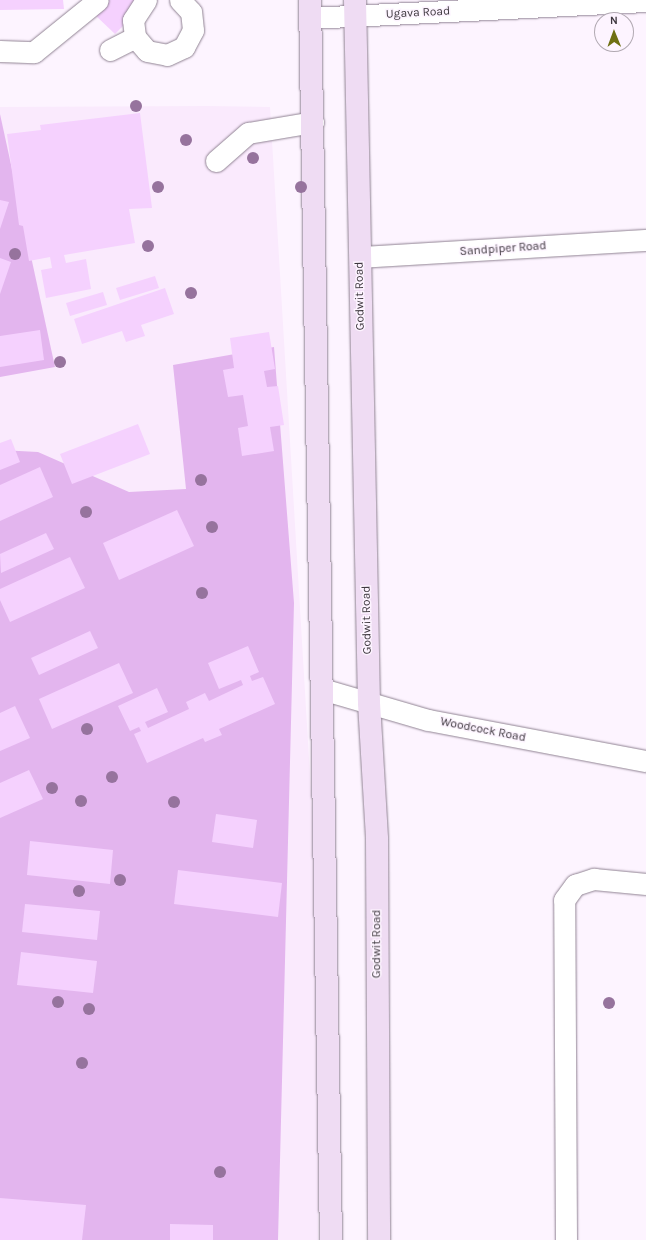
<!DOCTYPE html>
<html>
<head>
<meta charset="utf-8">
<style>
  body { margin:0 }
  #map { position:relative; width:646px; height:1240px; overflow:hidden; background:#fdf4ff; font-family:Karla,sans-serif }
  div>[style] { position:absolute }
  .built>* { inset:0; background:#faeafd }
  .green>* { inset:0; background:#e3b5ee }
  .building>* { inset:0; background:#f5d1fe }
  .roads { filter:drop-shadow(0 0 1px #908393) drop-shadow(0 0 1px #908393) }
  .street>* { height:21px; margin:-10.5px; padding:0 10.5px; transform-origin:10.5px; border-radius:10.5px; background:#fff }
  .secondary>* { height:22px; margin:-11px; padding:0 11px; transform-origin:11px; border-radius:11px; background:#efdcf3 }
  .trees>* { width:12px; height:12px; margin:-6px; border-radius:50%; background:#96739d }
  span { translate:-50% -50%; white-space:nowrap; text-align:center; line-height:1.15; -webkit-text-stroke:3px #fdf4ff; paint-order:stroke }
  .street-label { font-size:12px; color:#3e383f }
  .north { position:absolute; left:594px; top:12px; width:40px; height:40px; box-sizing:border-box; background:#fdf4ff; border:1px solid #b1a9b2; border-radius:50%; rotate:359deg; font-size:11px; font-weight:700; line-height:16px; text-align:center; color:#3e383f }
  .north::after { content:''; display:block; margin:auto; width:14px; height:18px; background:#6f7013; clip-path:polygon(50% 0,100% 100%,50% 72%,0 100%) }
</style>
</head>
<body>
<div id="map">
  <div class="built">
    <i style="clip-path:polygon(207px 106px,270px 107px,319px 926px,318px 1240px,0 1240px,0 107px)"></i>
  </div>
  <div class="green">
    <i style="clip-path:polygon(0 114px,55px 367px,0 377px)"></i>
    <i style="clip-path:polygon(274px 347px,294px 603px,278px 1240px,0 1240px,0 450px,38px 452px,129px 492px,186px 489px,173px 365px)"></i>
  </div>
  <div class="building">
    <i style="clip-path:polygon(0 0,63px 0,64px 9px,0 10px)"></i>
    <i style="clip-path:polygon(108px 0,135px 0,130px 19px,115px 34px,94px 14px)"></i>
    <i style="clip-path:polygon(140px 113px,152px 208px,129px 209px,135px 243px,64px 255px,66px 263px,86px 259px,91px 289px,46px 298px,41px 270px,52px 268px,50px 257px,29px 261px,23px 226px,19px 225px,7px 134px,41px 130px,40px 125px)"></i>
    <i style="clip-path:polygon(0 200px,9px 202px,0 229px)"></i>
    <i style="clip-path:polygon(0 258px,11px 262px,0 294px)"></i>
    <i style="clip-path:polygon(155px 276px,159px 288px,120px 300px,116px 288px)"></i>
    <i style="clip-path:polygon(165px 288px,174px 314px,141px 325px,145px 336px,126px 342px,122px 331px,82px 344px,74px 319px)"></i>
    <i style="clip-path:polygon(103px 292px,107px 305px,70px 316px,66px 303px)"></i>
    <i style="clip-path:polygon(40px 330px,44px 360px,0 367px,0 336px)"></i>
    <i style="clip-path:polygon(269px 332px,275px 369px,264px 371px,267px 387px,278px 386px,284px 425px,270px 427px,274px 451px,242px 456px,238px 428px,248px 426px,243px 395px,228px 397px,223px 370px,234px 368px,230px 338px)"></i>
    <i style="clip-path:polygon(138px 424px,150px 454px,72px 484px,60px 454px)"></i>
    <i style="clip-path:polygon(11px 439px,20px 462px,0 470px,0 443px)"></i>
    <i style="clip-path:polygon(40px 467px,53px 497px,0 521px,0 485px)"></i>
    <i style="clip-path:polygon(177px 510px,194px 546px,119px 580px,103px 543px)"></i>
    <i style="clip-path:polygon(46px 533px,54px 549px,1px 573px,0 554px)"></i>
    <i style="clip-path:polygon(70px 557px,85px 588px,10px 622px,0 600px,0 589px)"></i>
    <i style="clip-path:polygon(90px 631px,98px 648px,39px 675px,31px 658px)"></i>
    <i style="clip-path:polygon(248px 646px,259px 672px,250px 676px,252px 681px,263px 677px,275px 704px,219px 729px,222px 735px,205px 742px,203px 738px,147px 763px,134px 734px,141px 731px,139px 727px,130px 731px,118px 706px,157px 688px,168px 712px,145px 722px,148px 728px,189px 709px,186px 702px,205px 693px,209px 701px,243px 685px,241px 680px,219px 689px,208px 663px)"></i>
    <i style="clip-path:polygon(119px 663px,133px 693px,52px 729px,39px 699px)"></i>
    <i style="clip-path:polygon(15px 706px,30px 738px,0 751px,0 713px)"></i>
    <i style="clip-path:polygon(29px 770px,43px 799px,0 818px,0 783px)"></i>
    <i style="clip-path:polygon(216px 814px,257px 820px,253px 848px,212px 842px)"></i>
    <i style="clip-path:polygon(30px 841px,113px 850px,110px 884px,27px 875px)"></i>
    <i style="clip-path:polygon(178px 870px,282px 883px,278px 917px,174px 904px)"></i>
    <i style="clip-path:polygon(25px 904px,100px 911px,97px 940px,22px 932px)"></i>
    <i style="clip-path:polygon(21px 952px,97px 961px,93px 993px,17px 985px)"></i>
    <i style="clip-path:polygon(0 1198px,86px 1205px,82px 1240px,0 1240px)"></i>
    <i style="clip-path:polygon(170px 1224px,213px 1225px,213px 1240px,170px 1240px)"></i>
  </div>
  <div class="roads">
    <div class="street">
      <i style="left:146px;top:0;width:24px;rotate:123deg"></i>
      <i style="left:133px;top:20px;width:17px;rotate:83deg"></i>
      <i style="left:135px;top:37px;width:18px;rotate:49deg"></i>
      <i style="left:147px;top:51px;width:20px;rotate:11deg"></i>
      <i style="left:167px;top:55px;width:19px;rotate:-25deg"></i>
      <i style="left:184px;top:47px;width:19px;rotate:-62deg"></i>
      <i style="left:193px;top:30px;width:18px;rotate:-96deg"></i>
      <i style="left:191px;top:12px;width:16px;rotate:-133deg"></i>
      <i style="left:310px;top:18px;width:336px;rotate:-2.9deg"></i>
      <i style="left:110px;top:50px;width:28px;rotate:-27deg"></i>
      <i style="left:0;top:51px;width:34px;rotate:2deg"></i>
      <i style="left:34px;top:52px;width:82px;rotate:-39.1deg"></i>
      <i style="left:216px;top:161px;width:43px;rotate:-41.2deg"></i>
      <i style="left:248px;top:133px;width:66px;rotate:-9.6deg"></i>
      <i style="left:360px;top:257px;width:287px;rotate:-3.4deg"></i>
      <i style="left:322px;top:689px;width:110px;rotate:16.3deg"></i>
      <i style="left:428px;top:720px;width:222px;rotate:10.7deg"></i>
      <i style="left:566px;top:1240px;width:340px;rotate:-90.3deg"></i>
      <i style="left:564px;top:900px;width:19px;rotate:-54deg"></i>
      <i style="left:575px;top:885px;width:20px;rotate:-18deg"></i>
      <i style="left:594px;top:879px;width:52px;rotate:5.5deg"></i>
    </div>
    <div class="secondary">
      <i style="left:310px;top:0;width:1240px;rotate:89.03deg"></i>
      <i style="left:355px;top:0;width:703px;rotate:88.86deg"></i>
      <i style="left:369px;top:703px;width:136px;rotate:86.6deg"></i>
      <i style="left:377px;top:839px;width:401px;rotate:89.7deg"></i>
    </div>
  </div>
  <div class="trees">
    <i style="left:136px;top:106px"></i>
    <i style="left:186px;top:140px"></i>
    <i style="left:253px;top:158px"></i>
    <i style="left:158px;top:187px"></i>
    <i style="left:301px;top:187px"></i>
    <i style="left:148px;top:246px"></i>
    <i style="left:15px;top:254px"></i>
    <i style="left:191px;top:293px"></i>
    <i style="left:60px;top:362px"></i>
    <i style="left:201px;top:480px"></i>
    <i style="left:86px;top:512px"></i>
    <i style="left:212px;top:527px"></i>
    <i style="left:202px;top:593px"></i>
    <i style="left:87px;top:729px"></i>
    <i style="left:112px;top:777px"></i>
    <i style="left:52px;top:788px"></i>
    <i style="left:81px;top:801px"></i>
    <i style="left:174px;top:802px"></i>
    <i style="left:120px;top:880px"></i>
    <i style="left:79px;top:891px"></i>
    <i style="left:58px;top:1002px"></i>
    <i style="left:609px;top:1003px"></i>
    <i style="left:89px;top:1009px"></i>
    <i style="left:82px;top:1063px"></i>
    <i style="left:220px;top:1172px"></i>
  </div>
  <div class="street-label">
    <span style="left:418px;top:13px;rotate:-3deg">Ugava Road</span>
    <span style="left:503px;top:249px;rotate:-4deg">Sandpiper Road</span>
    <span style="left:360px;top:296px;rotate:-91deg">Godwit Road</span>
    <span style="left:367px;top:620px;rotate:-91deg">Godwit Road</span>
    <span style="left:483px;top:730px;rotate:11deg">Woodcock Road</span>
    <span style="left:377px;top:944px;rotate:-90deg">Godwit Road</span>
  </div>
  <div class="north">N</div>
</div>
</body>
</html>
